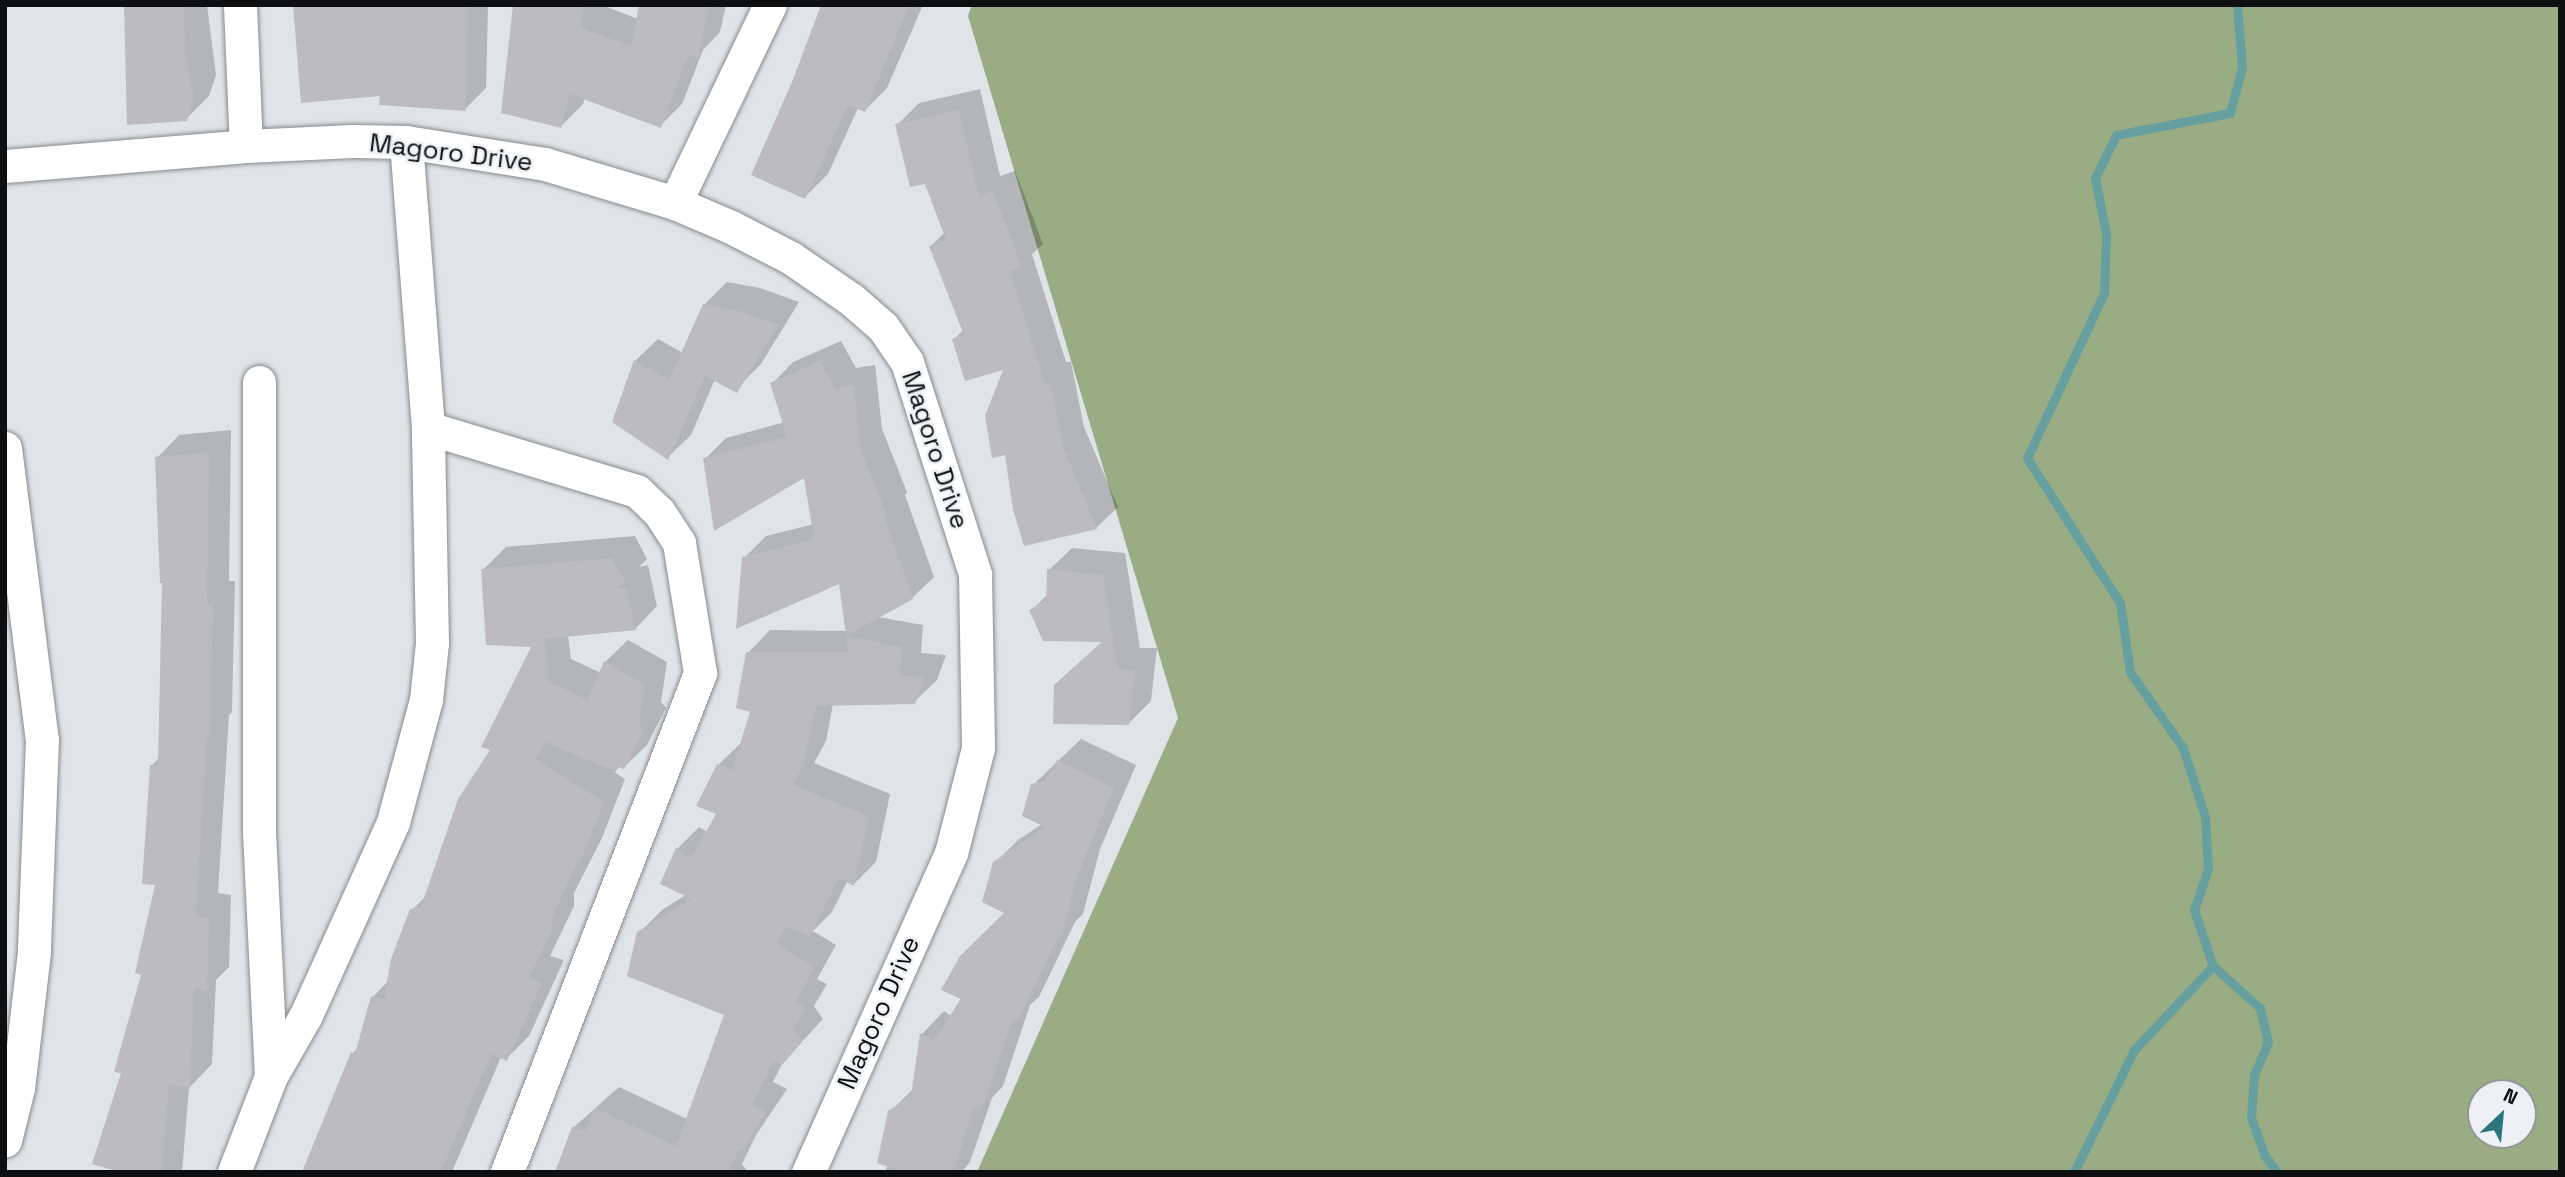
<!DOCTYPE html>
<html>
<head>
<meta charset="utf-8">
<style>
  body { margin:0 }
  #map { position:relative; width:2565px; height:1177px; overflow:hidden; background:#dfe4e8; font-family:"Space Grotesk",sans-serif }
  div>[style] { position:absolute }
  .forest>* { inset:0; background:#9aac84 }
  .shadow>* { inset:0; background:#0003 }
  .stream>* { height:9px; margin:-4.5px; padding:0 4.5px; transform-origin:4.5px; border-radius:4.5px; background:#669f9f }
  .building>* { inset:0; background:#bbbbc0 }
  .roads { filter:drop-shadow(0 0 2px #878b8e) drop-shadow(0 0 2px #878b8e) }
  .minor>* { height:33px; margin:-16.5px; padding:0 16.5px; transform-origin:16.5px; border-radius:16.5px; background:#fff }
  span { translate:-50% -50%; white-space:nowrap; text-align:center; line-height:1.15; -webkit-text-stroke:5px #edf1f5; paint-order:stroke }
  .street-label { font-size:26px; color:#0e0f10 }
  .frame { position:absolute; inset:0; border:7px solid #0e0f10; pointer-events:none }
  .north { position:absolute; left:2467px; top:1079px; width:70px; height:70px; box-sizing:border-box; background:#edf1f5; border:2px solid #949799; border-radius:50%; rotate:26deg; font-size:19px; font-weight:700; line-height:28px; text-align:center; color:#0e0f10 }
  .north::after { content:''; display:block; margin:auto; width:24px; height:32px; background:#2c757c; clip-path:polygon(50% 0,100% 100%,50% 72%,0 100%) }
</style>
</head>
<body>
<div id="map">
  <div class="forest">
    <i style="clip-path:polygon(evenodd,972px 5px,2560px 5px,2560px 1172px,977px 1172px,1178px 718px,968px 16px,972px 5px,2481px 1093px,2523px 1093px,2523px 1135px,2481px 1135px,2481px 1093px)"></i>
  </div>
  <div class="shadow">
    <i style="clip-path:polygon(126px 5px,207px 5px,216px 75px,209px 96px,186px 119px)"></i>
    <i style="clip-path:polygon(291px 5px,488px 5px,486px 88px,465px 109px,382px 94px)"></i>
    <i style="clip-path:polygon(515px 5px,602px 5px,638px 19px,641px 5px,726px 5px,720px 32px,703px 50px,682px 104px,660px 126px,585px 97px,583px 104px,561px 126px)"></i>
    <i style="clip-path:polygon(834px 5px,923px 5px,887px 88px,865px 110px,858px 108px,828px 174px,805px 197px)"></i>
    <i style="clip-path:polygon(980px 89px,1000px 176px,1015px 171px,1043px 244px,1032px 254px,1066px 362px,1071px 362px,1084px 427px,1118px 507px,1096px 528px,1006px 367px,954px 339px,964px 330px,931px 246px,945px 232px,926px 182px,897px 125px,919px 103px)"></i>
    <i style="clip-path:polygon(727px 282px,760px 288px,799px 302px,761px 364px,738px 387px,715px 379px,691px 435px,668px 457px,635px 361px,658px 339px,683px 353px,704px 305px)"></i>
    <i style="clip-path:polygon(841px 341px,856px 368px,875px 365px,882px 429px,907px 492px,905px 495px,934px 577px,912px 598px,878px 617px,923px 625px,921px 653px,946px 655px,937px 680px,914px 702px,833px 704px,826px 741px,814px 763px,890px 794px,876px 862px,854px 884px,848px 880px,832px 912px,813px 931px,836px 945px,817px 979px,827px 984px,814px 1006px,823px 1019px,783px 1062px,773px 1082px,787px 1089px,756px 1135px,742px 1164px,748px 1172px,569px 1172px,573px 1128px,619px 1087px,687px 1119px,726px 1014px,639px 933px,662px 910px,687px 894px,677px 849px,699px 827px,707px 832px,718px 814px,718px 765px,741px 743px,753px 711px,748px 653px,770px 630px,847px 631px,840px 582px,744px 558px,766px 536px,814px 524px,805px 475px,705px 459px,726px 438px,785px 422px,772px 384px,793px 362px)"></i>
    <i style="clip-path:polygon(231px 430px,229px 581px,235px 581px,232px 712px,229px 715px,218px 893px,231px 895px,229px 967px,216px 980px,212px 1064px,189px 1088px,182px 1172px,114px 1172px,158px 883px,151px 766px,160px 757px,164px 581px,157px 458px,179px 435px)"></i>
    <i style="clip-path:polygon(635px 536px,647px 559px,639px 567px,648px 565px,657px 606px,635px 629px,568px 635px,571px 659px,601px 673px,605px 662px,628px 640px,667px 662px,661px 702px,666px 708px,647px 745px,624px 767px,620px 766px,614px 772px,625px 779px,602px 838px,574px 893px,574px 906px,550px 956px,564px 960px,529px 1036px,506px 1059px,501px 1057px,452px 1172px,304px 1172px,353px 1053px,359px 1047px,373px 997px,389px 980px,412px 910px,427px 895px,492px 749px,534px 645px,483px 570px,506px 547px)"></i>
    <i style="clip-path:polygon(1072px 548px,1125px 553px,1140px 648px,1157px 648px,1151px 701px,1128px 724px,1055px 685px,1104px 640px,1031px 611px,1048px 594px,1049px 570px)"></i>
    <i style="clip-path:polygon(1081px 739px,1136px 765px,1100px 849px,1083px 914px,1075px 922px,1039px 997px,1030px 1005px,1003px 1086px,992px 1098px,970px 1162px,962px 1172px,885px 1172px,888px 1165px,890px 1112px,914px 1088px,922px 1034px,944px 1011px,951px 1016px,1011px 908px,995px 863px,1018px 840px,1042px 824px,1033px 785px)"></i>
  </div>
  <div class="stream">
    <i style="left:2237px;top:5px;width:62px;rotate:85.4deg"></i>
    <i style="left:2242px;top:67px;width:48px;rotate:104.6deg"></i>
    <i style="left:2230px;top:113px;width:116px;rotate:169.1deg"></i>
    <i style="left:2116px;top:135px;width:48px;rotate:116deg"></i>
    <i style="left:2095px;top:178px;width:57px;rotate:78.9deg"></i>
    <i style="left:2106px;top:234px;width:59px;rotate:91.9deg"></i>
    <i style="left:2104px;top:293px;width:182px;rotate:115deg"></i>
    <i style="left:2027px;top:458px;width:172px;rotate:57.3deg"></i>
    <i style="left:2120px;top:603px;width:70px;rotate:81.8deg"></i>
    <i style="left:2130px;top:672px;width:93px;rotate:55.1deg"></i>
    <i style="left:2183px;top:748px;width:72px;rotate:72.3deg"></i>
    <i style="left:2205px;top:817px;width:52px;rotate:86.7deg"></i>
    <i style="left:2208px;top:869px;width:43px;rotate:108.9deg"></i>
    <i style="left:2194px;top:910px;width:59px;rotate:71.3deg"></i>
    <i style="left:2213px;top:966px;width:63px;rotate:41.8deg"></i>
    <i style="left:2260px;top:1008px;width:35px;rotate:77deg"></i>
    <i style="left:2268px;top:1042px;width:36px;rotate:113deg"></i>
    <i style="left:2254px;top:1075px;width:43px;rotate:94deg"></i>
    <i style="left:2251px;top:1118px;width:40px;rotate:69.8deg"></i>
    <i style="left:2265px;top:1156px;width:20px;rotate:53deg"></i>
    <i style="left:2074px;top:1172px;width:136px;rotate:-63.8deg"></i>
    <i style="left:2134px;top:1050px;width:115px;rotate:-46.8deg"></i>
  </div>
  <div class="building">
    <i style="clip-path:polygon(124px 5px,184px 5px,185px 52px,194px 98px,187px 121px,127px 125px)"></i>
    <i style="clip-path:polygon(293px 5px,468px 5px,466px 111px,379px 105px,380px 96px,301px 103px)"></i>
    <i style="clip-path:polygon(513px 5px,583px 5px,581px 28px,631px 46px,639px 5px,709px 5px,699px 57px,688px 55px,661px 128px,570px 94px,561px 128px,501px 113px)"></i>
    <i style="clip-path:polygon(821px 5px,909px 5px,865px 112px,848px 105px,805px 199px,751px 175px,792px 82px)"></i>
    <i style="clip-path:polygon(959px 110px,979px 196px,993px 191px,1022px 267px,1010px 271px,1045px 383px,1050px 382px,1064px 449px,1097px 529px,1024px 546px,1013px 510px,1005px 455px,992px 458px,985px 416px,1003px 370px,965px 381px,952px 339px,964px 335px,929px 246px,946px 240px,925px 184px,910px 187px,895px 124px)"></i>
    <i style="clip-path:polygon(703px 304px,736px 310px,778px 325px,737px 393px,705px 376px,668px 460px,612px 422px,634px 360px,669px 380px)"></i>
    <i style="clip-path:polygon(820px 361px,835px 389px,854px 385px,861px 451px,887px 515px,884px 516px,913px 599px,846px 636px,839px 584px,736px 629px,742px 557px,814px 539px,804px 478px,714px 531px,703px 458px,787px 437px,770px 383px)"></i>
    <i style="clip-path:polygon(209px 452px,207px 603px,213px 603px,210px 736px,207px 736px,196px 915px,209px 918px,207px 991px,194px 988px,190px 1089px,169px 1084px,162px 1172px,120px 1172px,92px 1164px,121px 1073px,114px 1072px,141px 975px,135px 973px,155px 885px,142px 884px,150px 765px,158px 765px,162px 583px,160px 583px,155px 457px)"></i>
    <i style="clip-path:polygon(612px 558px,626px 583px,615px 589px,626px 587px,636px 630px,545px 639px,549px 682px,588px 700px,604px 661px,645px 685px,639px 725px,644px 731px,624px 769px,618px 767px,616px 772px,545px 742px,536px 759px,604px 802px,580px 863px,578px 861px,552px 917px,552px 931px,529px 978px,542px 983px,507px 1061px,491px 1054px,441px 1172px,302px 1172px,351px 1052px,355px 1054px,371px 996px,384px 999px,391px 959px,410px 909px,421px 907px,458px 799px,490px 750px,481px 747px,531px 647px,486px 645px,481px 569px)"></i>
    <i style="clip-path:polygon(1047px 569px,1103px 575px,1118px 670px,1135px 670px,1129px 725px,1053px 724px,1054px 685px,1102px 642px,1043px 641px,1029px 610px,1046px 600px)"></i>
    <i style="clip-path:polygon(846px 636px,902px 647px,899px 675px,925px 677px,915px 704px,816px 706px,804px 764px,793px 785px,869px 816px,854px 886px,839px 878px,810px 936px,786px 927px,777px 944px,815px 967px,796px 1002px,806px 1007px,793px 1029px,802px 1042px,782px 1065px,773px 1062px,752px 1105px,766px 1112px,743px 1150px,739px 1149px,729px 1172px,555px 1172px,572px 1127px,585px 1131px,595px 1108px,676px 1146px,724px 1015px,627px 976px,637px 932px,692px 899px,660px 884px,676px 848px,691px 858px,716px 814px,696px 806px,717px 764px,732px 770px,750px 712px,736px 708px,746px 652px,848px 652px)"></i>
    <i style="clip-path:polygon(1057px 760px,1114px 788px,1078px 874px,1061px 939px,1058px 937px,1017px 1022px,1012px 1020px,981px 1111px,974px 1107px,953px 1172px,904px 1172px,877px 1163px,888px 1111px,911px 1096px,920px 1033px,933px 1041px,961px 999px,941px 990px,960px 956px,1004px 913px,982px 902px,993px 862px,1045px 827px,1022px 816px,1031px 784px,1045px 781px)"></i>
  </div>
  <div class="roads">
    <div class="minor">
      <i style="left:240px;top:5px;width:141px;rotate:87.6deg"></i>
      <i style="left:5px;top:166px;width:242px;rotate:-4.7deg"></i>
      <i style="left:246px;top:146px;width:106px;rotate:-2.7deg"></i>
      <i style="left:352px;top:141px;width:54px;rotate:1.1deg"></i>
      <i style="left:406px;top:142px;width:141px;rotate:9deg"></i>
      <i style="left:545px;top:164px;width:136px;rotate:16.7deg"></i>
      <i style="left:675px;top:203px;width:61px;rotate:23.2deg"></i>
      <i style="left:731px;top:227px;width:68px;rotate:27.3deg"></i>
      <i style="left:791px;top:258px;width:74px;rotate:34.5deg"></i>
      <i style="left:852px;top:300px;width:41px;rotate:41.1deg"></i>
      <i style="left:883px;top:327px;width:42px;rotate:55.6deg"></i>
      <i style="left:907px;top:362px;width:223px;rotate:72.2deg"></i>
      <i style="left:975px;top:574px;width:174px;rotate:89deg"></i>
      <i style="left:978px;top:748px;width:108px;rotate:104.4deg"></i>
      <i style="left:951px;top:853px;width:350px;rotate:114.1deg"></i>
      <i style="left:675px;top:203px;width:220px;rotate:-64.4deg"></i>
      <i style="left:259px;top:382px;width:450px;rotate:90deg"></i>
      <i style="left:259px;top:832px;width:244px;rotate:87.2deg"></i>
      <i style="left:428px;top:428px;width:218px;rotate:16.8deg"></i>
      <i style="left:637px;top:491px;width:30px;rotate:44deg"></i>
      <i style="left:659px;top:512px;width:37px;rotate:57deg"></i>
      <i style="left:679px;top:543px;width:132px;rotate:80.8deg"></i>
      <i style="left:700px;top:673px;width:535px;rotate:111.15deg"></i>
      <i style="left:5px;top:448px;width:293px;rotate:82.8deg"></i>
      <i style="left:42px;top:739px;width:213px;rotate:92.2deg"></i>
      <i style="left:34px;top:952px;width:137px;rotate:96.7deg"></i>
      <i style="left:18px;top:1088px;width:54px;rotate:104deg"></i>
      <i style="left:234px;top:1172px;width:103px;rotate:-68.9deg"></i>
      <i style="left:271px;top:1076px;width:70px;rotate:-60.2deg"></i>
      <i style="left:306px;top:1015px;width:212px;rotate:-65.7deg"></i>
      <i style="left:393px;top:822px;width:126px;rotate:-74.9deg"></i>
      <i style="left:426px;top:700px;width:57px;rotate:-84deg"></i>
      <i style="left:432px;top:643px;width:215px;rotate:-91.1deg"></i>
      <i style="left:428px;top:428px;width:287px;rotate:-94.4deg"></i>
    </div>
  </div>
  <div class="street-label">
    <span style="left:451px;top:153px;rotate:7deg">Magoro Drive</span>
    <span style="left:935px;top:450px;rotate:72deg">Magoro Drive</span>
    <span style="left:879px;top:1013px;rotate:-66deg">Magoro Drive</span>
  </div>
  <div class="frame"></div>
  <div class="north">N</div>
</div>
</body>
</html>
